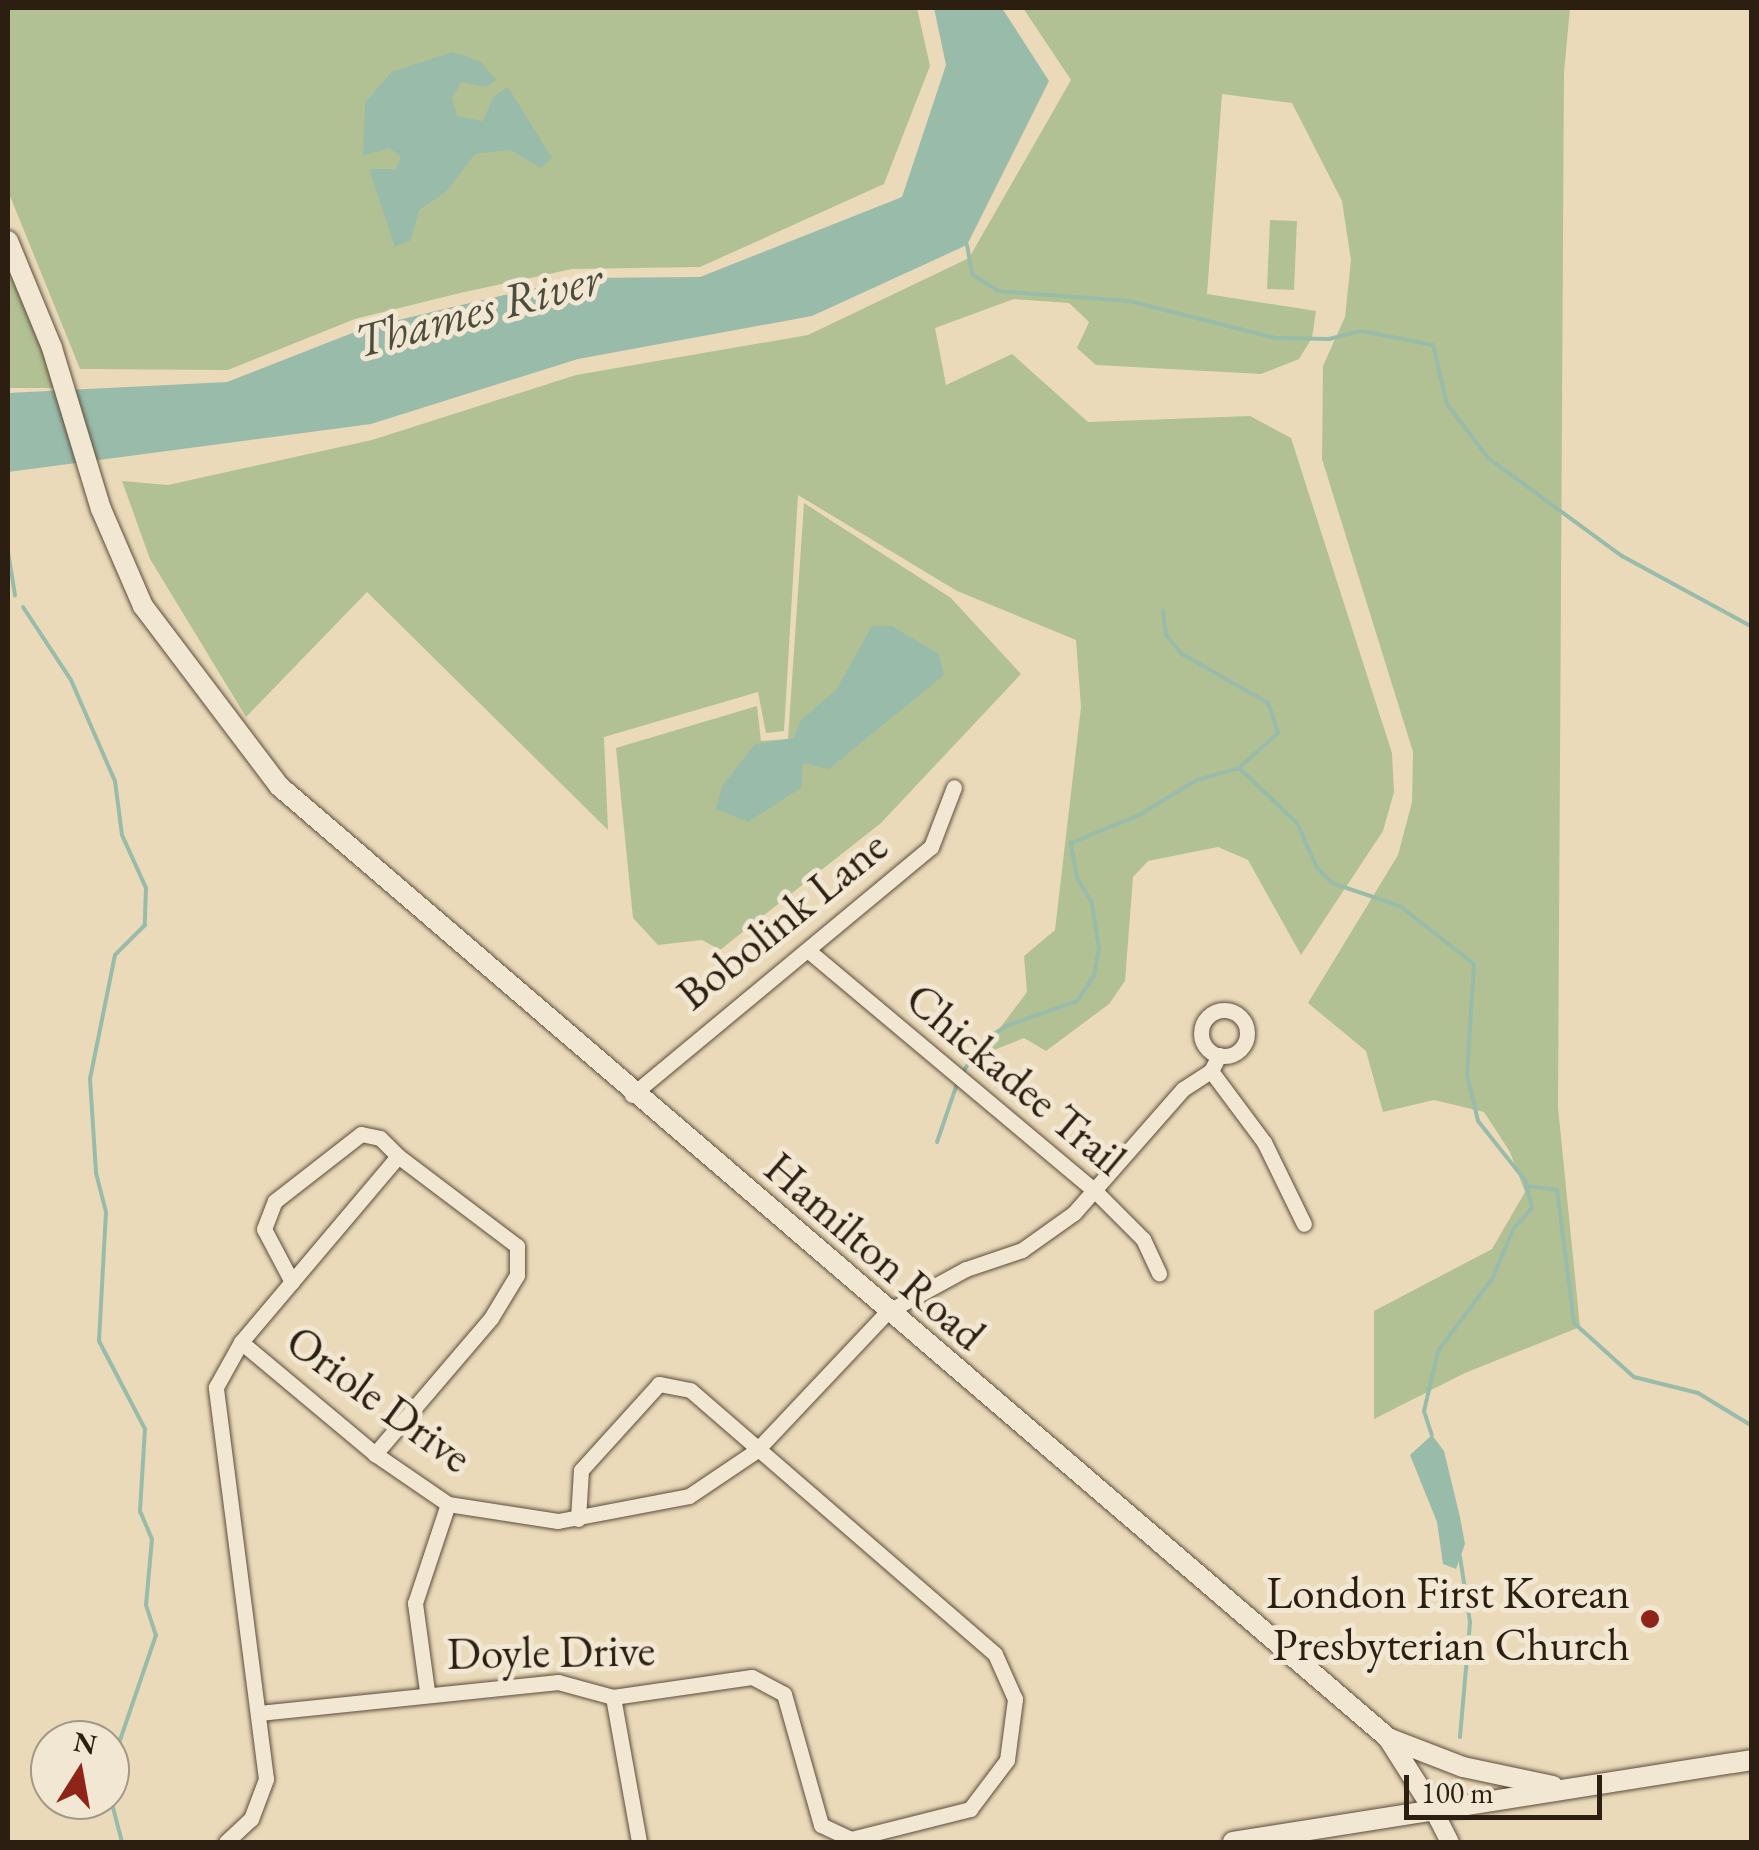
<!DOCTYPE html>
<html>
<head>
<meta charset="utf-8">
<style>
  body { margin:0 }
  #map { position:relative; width:1759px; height:1850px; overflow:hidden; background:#ebdaba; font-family:"EB Garamond",serif }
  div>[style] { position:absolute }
  .green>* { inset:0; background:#b2c194 }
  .water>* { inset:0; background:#9ba }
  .stream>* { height:4px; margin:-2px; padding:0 2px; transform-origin:2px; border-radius:2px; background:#9ba }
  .roads { filter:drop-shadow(0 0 2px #5c4d3b) drop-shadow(0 0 2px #5c4d3b) }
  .minor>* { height:15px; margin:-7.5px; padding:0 7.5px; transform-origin:7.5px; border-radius:7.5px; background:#f2e7d2 }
  .minor>.ring { margin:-7.5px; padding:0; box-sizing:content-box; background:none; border:15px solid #f2e7d2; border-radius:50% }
  .tertiary>* { height:18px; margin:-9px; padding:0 9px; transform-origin:9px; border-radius:9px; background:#f2e7d2 }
  .secondary>* { height:20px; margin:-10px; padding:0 10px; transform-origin:10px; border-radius:10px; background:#f2e7d2 }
  .dots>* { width:28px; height:28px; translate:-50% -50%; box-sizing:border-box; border:5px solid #f2e7d2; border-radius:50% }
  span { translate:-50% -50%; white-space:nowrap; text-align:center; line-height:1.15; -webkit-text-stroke:10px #f2e7d2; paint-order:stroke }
  .street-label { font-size:45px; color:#2c1e11 }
  .poi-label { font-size:45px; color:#2c1e11 }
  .right { translate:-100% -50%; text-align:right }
  .water-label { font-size:48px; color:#4d4d3f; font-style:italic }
  .frame { position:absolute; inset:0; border:10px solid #2c1e11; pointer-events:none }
  .north { position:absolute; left:30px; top:1720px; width:100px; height:100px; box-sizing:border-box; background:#f2e7d2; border:2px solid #a39785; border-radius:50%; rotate:11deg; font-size:28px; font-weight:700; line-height:40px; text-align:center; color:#2c1e11 }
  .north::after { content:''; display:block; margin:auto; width:35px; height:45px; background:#8f2418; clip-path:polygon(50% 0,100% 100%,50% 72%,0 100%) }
  .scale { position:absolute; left:1404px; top:1775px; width:198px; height:45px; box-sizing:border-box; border:5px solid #2c1e11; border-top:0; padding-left:12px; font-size:30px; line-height:35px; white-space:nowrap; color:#2c1e11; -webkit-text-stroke:8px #f2e7d2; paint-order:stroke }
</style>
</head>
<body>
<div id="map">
  <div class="green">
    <i style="clip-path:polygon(8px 8px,917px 8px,930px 66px,884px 184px,700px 267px,572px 269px,460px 293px,355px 319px,228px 370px,80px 369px,8px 191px)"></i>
    <i style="clip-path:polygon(1023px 8px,1570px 8px,1564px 72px,1558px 1107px,1580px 1327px,1465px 1373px,1374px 1419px,1374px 1311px,1492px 1249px,1525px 1192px,1510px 1152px,1484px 1112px,1434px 1100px,1383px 1112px,1366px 1051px,1308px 1003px,1398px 855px,1412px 802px,1413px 752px,1322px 459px,1323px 366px,1345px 317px,1351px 260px,1342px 201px,1292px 103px,1222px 94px,1207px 294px,1316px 311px,1312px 338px,1299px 359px,1261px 374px,1096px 365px,1077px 348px,1089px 322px,1069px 303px,1014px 299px,935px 328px,946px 385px,1012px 354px,1088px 422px,1250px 416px,1291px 438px,1392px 753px,1394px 792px,1383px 831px,1301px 955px,1248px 860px,1218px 847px,1148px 861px,1133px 877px,1125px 981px,1109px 1004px,1046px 1051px,1024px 1038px,979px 1056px,1027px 992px,1024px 956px,1055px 930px,1081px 707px,1076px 640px,957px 591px,798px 495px,784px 731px,766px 733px,758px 692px,604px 737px,608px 830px,367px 592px,246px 717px,150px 559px,122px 481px,168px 485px,372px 440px,576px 375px,808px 335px,969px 258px,1071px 80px)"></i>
    <i style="clip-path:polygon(1270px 220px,1297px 221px,1294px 290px,1267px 289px)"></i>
    <i style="clip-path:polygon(8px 265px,43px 352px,55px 388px,8px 388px)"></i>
    <i style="clip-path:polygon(804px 503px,951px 598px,1021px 674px,881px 823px,720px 950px,702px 940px,658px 945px,633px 918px,616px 748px,757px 706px,761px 741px,788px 739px)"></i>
  </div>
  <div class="water">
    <i style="clip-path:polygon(934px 8px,1002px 8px,1049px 81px,967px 245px,812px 316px,578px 359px,371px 424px,8px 472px,8px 393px,227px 382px,365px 328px,461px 305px,579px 278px,700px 277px,902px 197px,946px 65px)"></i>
    <i style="clip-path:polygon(453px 52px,481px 62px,496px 80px,486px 87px,461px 82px,452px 98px,457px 116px,483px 121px,493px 97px,508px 87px,552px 158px,541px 168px,510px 150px,475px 154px,446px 192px,419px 210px,411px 240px,395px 247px,369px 169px,396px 169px,401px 157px,389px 148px,363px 156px,365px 103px,391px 72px)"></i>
    <i style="clip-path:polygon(872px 626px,892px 626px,939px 654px,944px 675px,829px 769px,803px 763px,801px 788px,748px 822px,716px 809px,722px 786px,755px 744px,794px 738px,801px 720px,836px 690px)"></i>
    <i style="clip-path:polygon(1432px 1435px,1444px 1451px,1460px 1517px,1465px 1544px,1456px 1569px,1443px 1564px,1437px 1522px,1410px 1455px)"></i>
  </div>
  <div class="stream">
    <i style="left:967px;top:245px;width:29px;rotate:80deg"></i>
    <i style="left:972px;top:274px;width:31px;rotate:33deg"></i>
    <i style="left:998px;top:291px;width:131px;rotate:4.4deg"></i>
    <i style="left:1129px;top:301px;width:151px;rotate:14.2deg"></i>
    <i style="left:1275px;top:338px;width:54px;rotate:1.1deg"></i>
    <i style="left:1329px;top:339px;width:33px;rotate:-14deg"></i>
    <i style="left:1361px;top:331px;width:73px;rotate:11deg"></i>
    <i style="left:1433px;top:345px;width:61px;rotate:76.7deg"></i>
    <i style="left:1447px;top:404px;width:68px;rotate:52.8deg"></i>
    <i style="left:1488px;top:458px;width:166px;rotate:36.2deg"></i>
    <i style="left:1622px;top:556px;width:148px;rotate:28.6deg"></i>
    <i style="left:8px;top:552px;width:44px;rotate:80.8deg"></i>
    <i style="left:23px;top:607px;width:87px;rotate:56.7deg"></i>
    <i style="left:71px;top:680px;width:110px;rotate:66.5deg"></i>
    <i style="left:115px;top:781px;width:54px;rotate:82.6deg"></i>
    <i style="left:122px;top:835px;width:58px;rotate:65.6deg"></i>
    <i style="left:146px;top:888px;width:37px;rotate:92deg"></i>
    <i style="left:145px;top:925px;width:42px;rotate:135deg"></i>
    <i style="left:115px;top:955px;width:126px;rotate:101.4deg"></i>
    <i style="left:90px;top:1079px;width:94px;rotate:86.3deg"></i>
    <i style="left:96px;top:1173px;width:40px;rotate:75.6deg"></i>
    <i style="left:106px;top:1212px;width:129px;rotate:93.1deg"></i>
    <i style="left:99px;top:1341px;width:99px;rotate:62.4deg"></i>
    <i style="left:145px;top:1429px;width:82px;rotate:93.5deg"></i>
    <i style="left:140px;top:1511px;width:30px;rotate:67deg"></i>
    <i style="left:152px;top:1539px;width:66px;rotate:95.2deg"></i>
    <i style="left:146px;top:1605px;width:32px;rotate:72deg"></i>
    <i style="left:156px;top:1635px;width:142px;rotate:108.9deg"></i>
    <i style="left:1239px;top:768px;width:80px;rotate:43.5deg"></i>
    <i style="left:1297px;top:823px;width:49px;rotate:66deg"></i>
    <i style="left:1317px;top:868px;width:21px;rotate:45deg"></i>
    <i style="left:1332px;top:883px;width:72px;rotate:18.7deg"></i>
    <i style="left:1400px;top:906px;width:94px;rotate:38.1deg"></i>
    <i style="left:1474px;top:964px;width:110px;rotate:93.6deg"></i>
    <i style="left:1467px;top:1074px;width:48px;rotate:76.8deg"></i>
    <i style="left:1478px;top:1121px;width:75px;rotate:51.5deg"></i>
    <i style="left:1525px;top:1180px;width:29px;rotate:76deg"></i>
    <i style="left:1532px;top:1208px;width:27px;rotate:132deg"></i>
    <i style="left:1514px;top:1228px;width:56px;rotate:113.3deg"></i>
    <i style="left:1492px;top:1279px;width:90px;rotate:126.9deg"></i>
    <i style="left:1438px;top:1351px;width:62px;rotate:103.1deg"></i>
    <i style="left:1424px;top:1411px;width:25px;rotate:72deg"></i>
    <i style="left:961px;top:1076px;width:38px;rotate:-60deg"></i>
    <i style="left:980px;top:1043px;width:31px;rotate:-33deg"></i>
    <i style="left:1006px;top:1026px;width:75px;rotate:-19.4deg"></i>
    <i style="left:1077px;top:1001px;width:30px;rotate:-56deg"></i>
    <i style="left:1094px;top:976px;width:27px;rotate:-80deg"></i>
    <i style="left:1099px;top:949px;width:47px;rotate:-98.7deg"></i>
    <i style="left:1092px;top:903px;width:29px;rotate:-121deg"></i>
    <i style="left:1077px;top:878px;width:36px;rotate:-100deg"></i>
    <i style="left:1071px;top:843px;width:74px;rotate:-22.4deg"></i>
    <i style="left:1139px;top:815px;width:68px;rotate:-31.1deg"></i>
    <i style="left:1197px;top:780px;width:44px;rotate:-15.9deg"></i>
    <i style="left:1239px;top:768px;width:52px;rotate:-41.9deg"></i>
    <i style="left:1278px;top:733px;width:32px;rotate:-108deg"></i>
    <i style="left:1268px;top:703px;width:99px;rotate:-150.3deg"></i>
    <i style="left:1182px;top:654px;width:25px;rotate:-130deg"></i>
    <i style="left:1166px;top:635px;width:25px;rotate:-97deg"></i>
    <i style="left:937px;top:1142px;width:61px;rotate:-71deg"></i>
    <i style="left:1526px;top:1186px;width:31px;rotate:7deg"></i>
    <i style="left:1557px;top:1190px;width:134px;rotate:82.7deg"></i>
    <i style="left:1574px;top:1323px;width:81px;rotate:42deg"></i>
    <i style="left:1634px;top:1377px;width:66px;rotate:14deg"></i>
    <i style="left:1698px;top:1393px;width:63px;rotate:31.4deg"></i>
    <i style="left:1460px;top:1737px;width:115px;rotate:-85deg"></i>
    <i style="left:1470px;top:1622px;width:66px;rotate:-98.7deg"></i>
    <i style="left:110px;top:1796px;width:48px;rotate:75.4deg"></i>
  </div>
  <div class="roads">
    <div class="minor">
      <i style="left:810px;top:952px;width:375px;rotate:40deg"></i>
      <i style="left:1097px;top:1193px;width:65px;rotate:45deg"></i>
      <i style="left:1143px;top:1239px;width:38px;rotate:65deg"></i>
      <i class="ring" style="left:1201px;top:1010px;width:31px;height:31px"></i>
      <i style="left:1211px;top:1071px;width:89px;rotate:53.3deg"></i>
      <i style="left:1264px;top:1142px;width:91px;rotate:64deg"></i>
      <i style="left:632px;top:1095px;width:388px;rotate:-39.7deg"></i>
      <i style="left:931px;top:847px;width:64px;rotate:-69deg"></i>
      <i style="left:292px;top:1282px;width:60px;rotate:-117.8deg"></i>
      <i style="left:264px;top:1229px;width:30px;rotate:-69deg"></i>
      <i style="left:275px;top:1201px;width:109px;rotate:-37.9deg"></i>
      <i style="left:361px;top:1134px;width:19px;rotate:12deg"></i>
      <i style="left:380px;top:1138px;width:25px;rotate:45deg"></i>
      <i style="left:241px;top:1342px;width:175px;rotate:39.9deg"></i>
      <i style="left:375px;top:1454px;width:88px;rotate:34.4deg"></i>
      <i style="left:448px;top:1504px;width:111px;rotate:8.8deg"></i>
      <i style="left:558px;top:1521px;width:133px;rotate:-10.8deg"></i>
      <i style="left:689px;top:1496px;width:81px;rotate:-33.9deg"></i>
      <i style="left:756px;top:1451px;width:191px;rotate:-46.7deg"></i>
      <i style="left:887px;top:1312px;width:90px;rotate:-28.6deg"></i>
      <i style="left:966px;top:1269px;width:59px;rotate:-18.7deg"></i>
      <i style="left:1022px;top:1250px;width:64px;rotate:-35.4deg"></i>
      <i style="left:1074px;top:1213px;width:165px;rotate:-48.7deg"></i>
      <i style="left:1183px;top:1089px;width:33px;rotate:-33deg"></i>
      <i style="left:1211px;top:1071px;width:18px;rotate:-63deg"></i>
      <i style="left:427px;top:1691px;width:89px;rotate:-97.8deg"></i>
      <i style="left:415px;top:1603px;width:104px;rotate:-71.6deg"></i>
      <i style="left:613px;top:1697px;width:147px;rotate:79.8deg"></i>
      <i style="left:259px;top:1713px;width:301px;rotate:-5.9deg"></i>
      <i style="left:558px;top:1682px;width:57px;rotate:15.3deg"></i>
      <i style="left:613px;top:1697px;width:140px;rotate:-8.2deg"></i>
      <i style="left:752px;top:1677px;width:36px;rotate:28deg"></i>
      <i style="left:784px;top:1694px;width:136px;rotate:74.2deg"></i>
      <i style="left:821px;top:1825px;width:33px;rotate:25deg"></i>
      <i style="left:851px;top:1839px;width:123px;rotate:-14.1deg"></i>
      <i style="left:970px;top:1809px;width:61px;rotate:-52.9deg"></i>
      <i style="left:1007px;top:1760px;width:62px;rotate:-82.5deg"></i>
      <i style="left:1015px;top:1699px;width:49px;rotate:-114deg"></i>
      <i style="left:995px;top:1654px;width:403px;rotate:-139.1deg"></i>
      <i style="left:690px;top:1390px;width:32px;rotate:-169deg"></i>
      <i style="left:659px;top:1384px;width:116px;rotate:132.2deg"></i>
      <i style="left:581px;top:1470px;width:49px;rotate:93.5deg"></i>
      <i style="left:226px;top:1842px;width:34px;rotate:-43deg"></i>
      <i style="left:251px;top:1819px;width:43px;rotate:-69.4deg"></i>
      <i style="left:266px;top:1779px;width:395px;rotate:-97.3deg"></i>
      <i style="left:216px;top:1387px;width:51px;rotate:-60.9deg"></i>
      <i style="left:241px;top:1342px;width:243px;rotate:-49.8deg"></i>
      <i style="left:398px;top:1156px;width:149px;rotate:37.1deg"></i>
      <i style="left:517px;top:1246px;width:29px;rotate:90deg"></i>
      <i style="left:517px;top:1275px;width:50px;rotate:121.2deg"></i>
      <i style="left:491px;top:1318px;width:179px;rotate:130.5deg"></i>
    </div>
    <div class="tertiary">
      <i style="left:1433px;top:1809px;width:37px;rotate:63deg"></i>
    </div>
    <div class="secondary">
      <i style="left:8px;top:241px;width:116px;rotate:67.6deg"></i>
      <i style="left:52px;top:348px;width:168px;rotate:73.1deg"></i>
      <i style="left:101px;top:509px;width:106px;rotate:66.6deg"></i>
      <i style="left:143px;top:606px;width:226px;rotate:52.9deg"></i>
      <i style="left:279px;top:786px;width:1462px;rotate:40.64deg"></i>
      <i style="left:1388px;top:1738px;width:84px;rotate:57.6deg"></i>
      <i style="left:1388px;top:1738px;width:80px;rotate:21.1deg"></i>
      <i style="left:1463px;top:1767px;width:92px;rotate:11.9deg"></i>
      <i style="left:1233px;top:1842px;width:525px;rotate:-8.98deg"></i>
    </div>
  </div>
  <div class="dots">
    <i style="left:1650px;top:1619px;background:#8f2418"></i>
  </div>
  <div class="street-label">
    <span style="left:782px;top:920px;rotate:-39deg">Bobolink Lane</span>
    <span style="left:1016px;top:1079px;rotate:40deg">Chickadee Trail</span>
    <span style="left:875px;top:1251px;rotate:41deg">Hamilton Road</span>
    <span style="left:379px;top:1399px;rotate:36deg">Oriole Drive</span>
    <span style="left:551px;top:1652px;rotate:-1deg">Doyle Drive</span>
  </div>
  <div class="poi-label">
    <span class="right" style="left:1630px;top:1619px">London First Korean<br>Presbyterian Church</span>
  </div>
  <div class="water-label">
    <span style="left:478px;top:309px;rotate:-15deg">Thames River</span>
  </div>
  <div class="frame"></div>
  <div class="north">N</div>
  <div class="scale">100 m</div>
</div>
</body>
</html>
